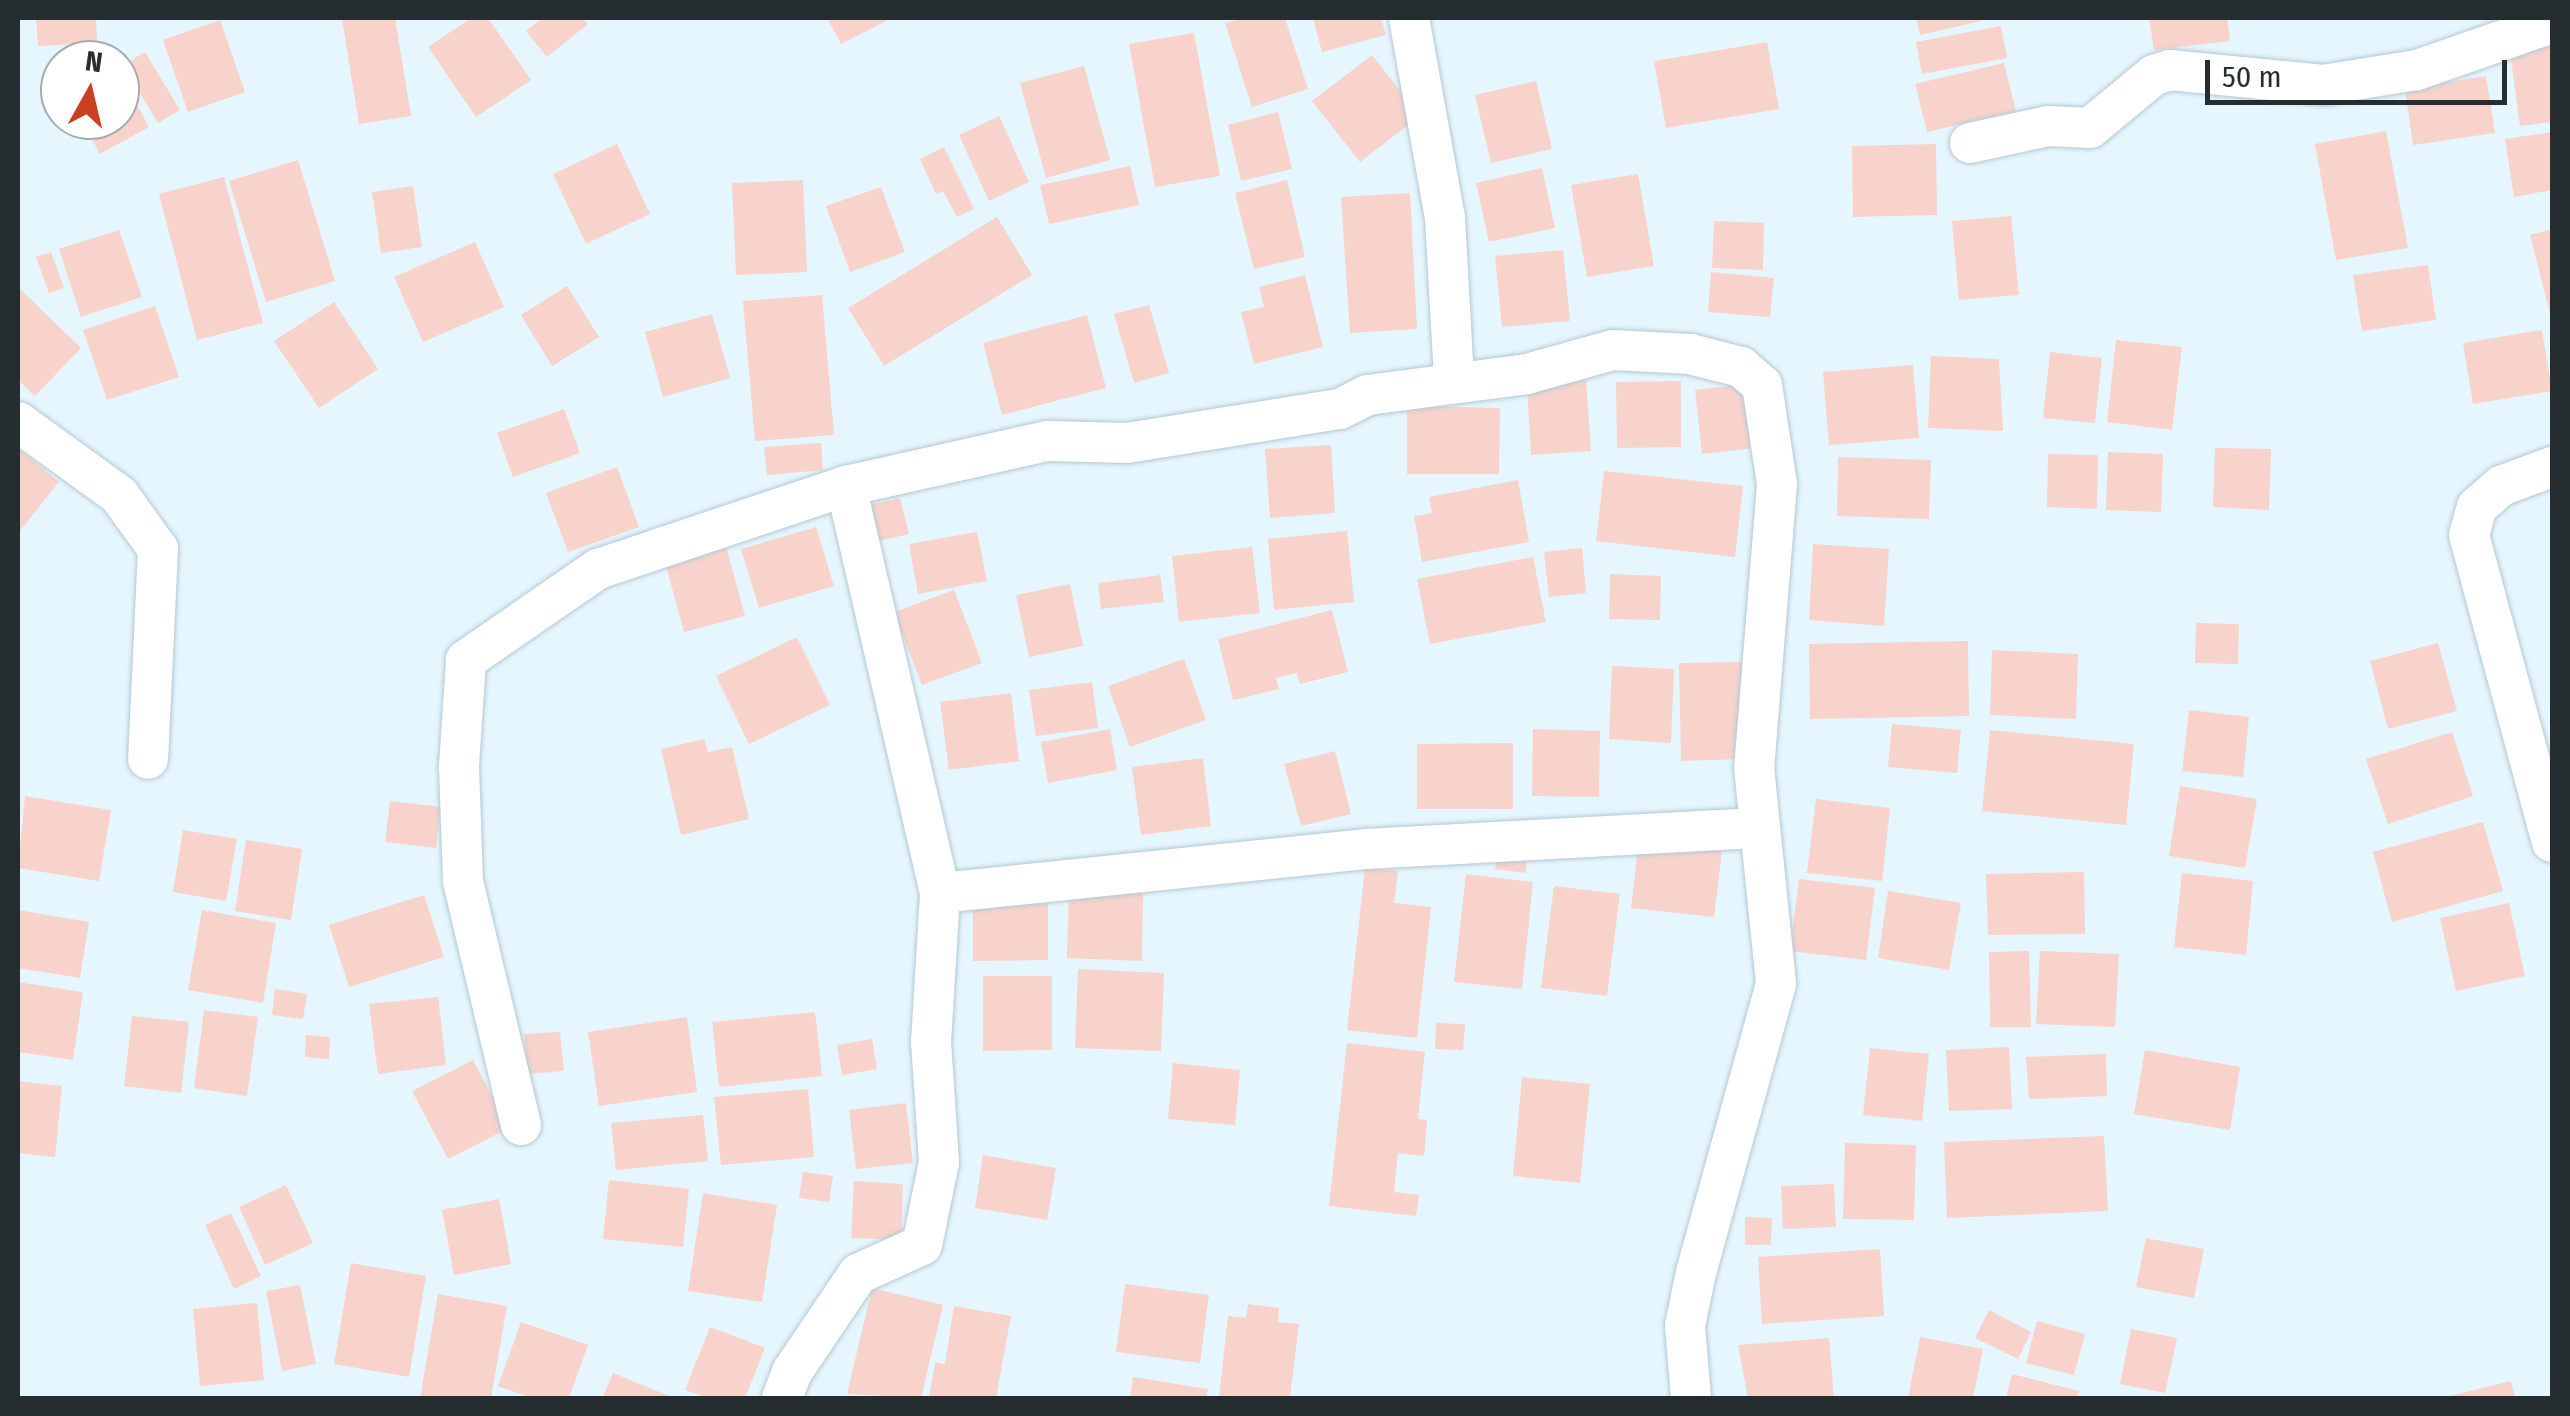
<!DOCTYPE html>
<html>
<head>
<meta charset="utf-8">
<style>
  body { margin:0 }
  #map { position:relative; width:2570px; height:1416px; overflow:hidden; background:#e6f6ff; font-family:"Fira Sans Condensed",sans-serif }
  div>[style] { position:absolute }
  .building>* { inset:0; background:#f7d3cb }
  .roads { filter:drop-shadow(0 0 2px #b4c8d2) drop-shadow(0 0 2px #b4c8d2) }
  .minor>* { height:40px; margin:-20px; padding:0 20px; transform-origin:20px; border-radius:20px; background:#fff }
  span { translate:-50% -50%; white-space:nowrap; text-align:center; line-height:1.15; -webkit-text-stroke:8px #fff; paint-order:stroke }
  .frame { position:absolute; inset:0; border:20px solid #252d31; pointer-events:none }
  .north { position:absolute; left:40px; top:40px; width:100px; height:100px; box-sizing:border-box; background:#fff; border:2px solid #a8abad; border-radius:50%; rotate:8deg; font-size:28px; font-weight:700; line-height:40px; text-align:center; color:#252d31 }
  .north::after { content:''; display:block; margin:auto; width:35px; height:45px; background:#ca4021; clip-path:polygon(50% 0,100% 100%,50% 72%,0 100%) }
  .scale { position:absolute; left:2205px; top:60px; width:302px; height:45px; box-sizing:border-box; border:5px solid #252d31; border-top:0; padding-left:12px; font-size:30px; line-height:35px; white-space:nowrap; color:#252d31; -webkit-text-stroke:8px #fff; paint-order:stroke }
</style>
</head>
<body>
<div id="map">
  <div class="building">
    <i style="clip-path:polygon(36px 18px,96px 18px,97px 43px,38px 46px)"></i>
    <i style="clip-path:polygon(395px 18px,411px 116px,359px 124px,342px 19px)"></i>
    <i style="clip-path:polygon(471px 18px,488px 18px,531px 80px,476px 117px,428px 47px)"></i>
    <i style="clip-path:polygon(542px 18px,583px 18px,588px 24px,547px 57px,526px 31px)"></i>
    <i style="clip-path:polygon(827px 18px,892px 18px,841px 44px)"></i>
    <i style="clip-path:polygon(1244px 18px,1285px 18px,1308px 89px,1252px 107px,1225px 23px)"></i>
    <i style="clip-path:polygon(1313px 18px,1381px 18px,1386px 35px,1322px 52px)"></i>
    <i style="clip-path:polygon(1916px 18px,1980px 18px,1981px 21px,1920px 35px)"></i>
    <i style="clip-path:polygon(2149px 18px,2227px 18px,2230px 41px,2154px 50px)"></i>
    <i style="clip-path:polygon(220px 20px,245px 92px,188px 112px,163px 40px)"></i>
    <i style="clip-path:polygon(2001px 26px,2007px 58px,1922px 74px,1916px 42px)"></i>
    <i style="clip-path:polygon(1194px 33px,1220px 176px,1155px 187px,1129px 44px)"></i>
    <i style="clip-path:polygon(1767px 42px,1779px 109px,1666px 128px,1654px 61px)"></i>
    <i style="clip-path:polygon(2552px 47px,2552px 122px,2520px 126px,2510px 52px)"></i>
    <i style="clip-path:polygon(145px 52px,180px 110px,158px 123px,123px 65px)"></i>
    <i style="clip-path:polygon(1372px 55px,1420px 116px,1360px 162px,1312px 101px)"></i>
    <i style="clip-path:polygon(2004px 63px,2016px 111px,1927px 132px,1915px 84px)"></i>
    <i style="clip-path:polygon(1084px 66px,1110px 160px,1046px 178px,1020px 83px)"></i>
    <i style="clip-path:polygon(120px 73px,149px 127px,100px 154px,81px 120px,120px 120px)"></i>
    <i style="clip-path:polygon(2486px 76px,2495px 133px,2413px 145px,2405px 89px)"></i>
    <i style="clip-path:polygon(1536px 81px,1552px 149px,1491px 163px,1475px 95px)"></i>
    <i style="clip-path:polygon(1278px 112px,1292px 169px,1241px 181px,1228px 125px)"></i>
    <i style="clip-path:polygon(999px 116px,1029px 182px,989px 201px,959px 135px)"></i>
    <i style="clip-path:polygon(2386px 131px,2408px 248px,2336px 260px,2315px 144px)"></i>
    <i style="clip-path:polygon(2552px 132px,2552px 190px,2514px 197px,2505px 139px)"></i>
    <i style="clip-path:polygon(617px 144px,650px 214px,586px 244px,553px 174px)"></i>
    <i style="clip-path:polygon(1936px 144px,1937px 215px,1853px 217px,1852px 146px)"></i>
    <i style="clip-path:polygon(944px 147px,974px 209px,957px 217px,943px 191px,936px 194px,920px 159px)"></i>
    <i style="clip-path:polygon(298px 160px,335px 281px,266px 302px,229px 181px)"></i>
    <i style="clip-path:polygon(1130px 166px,1139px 205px,1049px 224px,1040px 185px)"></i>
    <i style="clip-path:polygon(1542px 168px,1555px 228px,1489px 242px,1476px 183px)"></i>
    <i style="clip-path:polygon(1638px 174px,1654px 266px,1587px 277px,1571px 185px)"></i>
    <i style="clip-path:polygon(224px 177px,263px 323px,197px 340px,159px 194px)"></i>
    <i style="clip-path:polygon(803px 180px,807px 272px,736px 275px,732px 183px)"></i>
    <i style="clip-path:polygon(1287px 180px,1305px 257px,1254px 269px,1235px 193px)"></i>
    <i style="clip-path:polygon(413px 186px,422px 247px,381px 253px,372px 192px)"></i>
    <i style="clip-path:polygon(881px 187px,905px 252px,850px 272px,826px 206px)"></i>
    <i style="clip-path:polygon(1410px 193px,1417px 329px,1350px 333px,1341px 197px)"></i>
    <i style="clip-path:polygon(2011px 216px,2019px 295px,1959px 300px,1952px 221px)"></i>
    <i style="clip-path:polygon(997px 217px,1032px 275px,884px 366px,848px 308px)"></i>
    <i style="clip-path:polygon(1714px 221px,1764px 223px,1763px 270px,1712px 268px)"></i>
    <i style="clip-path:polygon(2552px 229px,2552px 317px,2551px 317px,2530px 235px)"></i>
    <i style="clip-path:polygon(119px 230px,142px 297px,81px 317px,59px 249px)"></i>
    <i style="clip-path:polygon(475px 242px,504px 307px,423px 342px,394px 277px)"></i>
    <i style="clip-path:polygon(1563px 250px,1570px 321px,1502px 327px,1495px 256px)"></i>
    <i style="clip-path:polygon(51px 252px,64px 288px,49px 293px,36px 257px)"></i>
    <i style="clip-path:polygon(2428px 265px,2436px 320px,2362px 331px,2353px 275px)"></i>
    <i style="clip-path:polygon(1711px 272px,1774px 278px,1770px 317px,1708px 312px)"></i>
    <i style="clip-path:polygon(1305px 275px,1323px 347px,1254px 364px,1241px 312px,1264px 307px,1259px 287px)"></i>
    <i style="clip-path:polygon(567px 286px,599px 337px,552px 366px,521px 315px)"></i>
    <i style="clip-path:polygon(18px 287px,81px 348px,35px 396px,18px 380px)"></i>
    <i style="clip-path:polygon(822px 295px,834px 435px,755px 441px,743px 301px)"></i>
    <i style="clip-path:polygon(334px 302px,378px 369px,319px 408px,274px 341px)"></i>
    <i style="clip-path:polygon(1149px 305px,1169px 373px,1134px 383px,1114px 314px)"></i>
    <i style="clip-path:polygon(155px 306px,179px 377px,107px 400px,83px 330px)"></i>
    <i style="clip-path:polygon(712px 314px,730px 378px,663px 397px,645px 332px)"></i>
    <i style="clip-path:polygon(1087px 315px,1106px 388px,1002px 415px,983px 343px)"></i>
    <i style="clip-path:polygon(2542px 330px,2552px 391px,2473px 404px,2463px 343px)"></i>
    <i style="clip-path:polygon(2116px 340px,2182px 347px,2172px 430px,2107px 422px)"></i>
    <i style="clip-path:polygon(2050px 352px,2102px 358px,2095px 423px,2043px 418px)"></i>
    <i style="clip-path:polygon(1931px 356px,1999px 359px,2003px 431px,1928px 428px)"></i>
    <i style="clip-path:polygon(1913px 365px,1919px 438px,1829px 445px,1823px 372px)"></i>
    <i style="clip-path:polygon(1586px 380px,1591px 451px,1531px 455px,1527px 385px)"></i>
    <i style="clip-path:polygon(1681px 381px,1681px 447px,1617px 448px,1616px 382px)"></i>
    <i style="clip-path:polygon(1757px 383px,1764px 447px,1702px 454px,1695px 390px)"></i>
    <i style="clip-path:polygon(1407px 406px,1500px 408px,1499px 474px,1407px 474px)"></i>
    <i style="clip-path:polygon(564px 409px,580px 453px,513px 477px,497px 433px)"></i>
    <i style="clip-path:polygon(821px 443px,823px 470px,767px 475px,764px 447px)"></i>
    <i style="clip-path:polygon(1331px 445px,1335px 513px,1270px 518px,1265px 449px)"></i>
    <i style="clip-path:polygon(18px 448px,59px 482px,18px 533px)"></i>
    <i style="clip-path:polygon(2215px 448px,2271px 449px,2269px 510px,2213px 507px)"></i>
    <i style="clip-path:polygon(2108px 452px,2163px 454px,2161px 512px,2106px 510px)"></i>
    <i style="clip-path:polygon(2048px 454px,2098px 455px,2097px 509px,2047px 507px)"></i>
    <i style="clip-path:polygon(1838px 457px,1931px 460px,1929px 519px,1837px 516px)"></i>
    <i style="clip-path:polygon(617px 467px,639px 527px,568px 552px,546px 493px)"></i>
    <i style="clip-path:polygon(1604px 471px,1743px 486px,1735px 557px,1596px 541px)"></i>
    <i style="clip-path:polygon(1518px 480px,1529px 542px,1422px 562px,1414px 516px,1432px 513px,1429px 497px)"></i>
    <i style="clip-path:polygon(900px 498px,909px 534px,879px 541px,870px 505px)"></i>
    <i style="clip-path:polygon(816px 527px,834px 586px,759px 608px,741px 549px)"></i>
    <i style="clip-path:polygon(1347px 531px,1354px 602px,1274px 610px,1268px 539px)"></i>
    <i style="clip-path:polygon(977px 532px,987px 581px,918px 594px,909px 544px)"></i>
    <i style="clip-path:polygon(725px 543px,745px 616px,684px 632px,664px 559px)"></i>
    <i style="clip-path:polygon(1813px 544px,1889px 549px,1884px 626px,1809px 620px)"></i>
    <i style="clip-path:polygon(1252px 547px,1260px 613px,1179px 622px,1172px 556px)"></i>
    <i style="clip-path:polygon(1582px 548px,1586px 593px,1549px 597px,1544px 552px)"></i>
    <i style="clip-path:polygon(1533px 557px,1546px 622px,1430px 644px,1417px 579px)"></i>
    <i style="clip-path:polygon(1610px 574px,1661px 576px,1660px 620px,1609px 619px)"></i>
    <i style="clip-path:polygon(1160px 575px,1164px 602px,1101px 609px,1098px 583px)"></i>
    <i style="clip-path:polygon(1070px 584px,1083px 646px,1029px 657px,1016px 595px)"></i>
    <i style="clip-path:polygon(954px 590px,982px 663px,922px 685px,894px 612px)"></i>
    <i style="clip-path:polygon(1332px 610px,1348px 672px,1300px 684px,1297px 673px,1276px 678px,1279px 689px,1233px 700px,1218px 639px)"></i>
    <i style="clip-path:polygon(2196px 623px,2239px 624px,2238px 664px,2195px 663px)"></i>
    <i style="clip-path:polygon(797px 637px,830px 705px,749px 744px,716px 676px)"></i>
    <i style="clip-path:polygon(1968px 641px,1969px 716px,1810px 719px,1809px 644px)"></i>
    <i style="clip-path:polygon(2438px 643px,2457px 711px,2388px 729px,2370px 661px)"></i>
    <i style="clip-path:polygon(1992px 650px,2078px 654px,2076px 719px,1990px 715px)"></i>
    <i style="clip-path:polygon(1184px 659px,1206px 720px,1130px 747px,1108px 686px)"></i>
    <i style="clip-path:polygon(1742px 662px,1744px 759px,1681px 761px,1679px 663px)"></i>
    <i style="clip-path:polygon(1612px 666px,1674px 669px,1671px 743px,1609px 739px)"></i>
    <i style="clip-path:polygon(1092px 682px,1098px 728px,1036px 736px,1029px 690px)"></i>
    <i style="clip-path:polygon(1011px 693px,1019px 761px,949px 770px,940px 702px)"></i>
    <i style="clip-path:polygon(2189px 710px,2249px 717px,2243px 777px,2182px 771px)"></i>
    <i style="clip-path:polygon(1892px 724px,1961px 730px,1957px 773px,1888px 767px)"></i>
    <i style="clip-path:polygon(1110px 729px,1117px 770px,1048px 783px,1041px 742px)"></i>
    <i style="clip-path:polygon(1533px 729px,1600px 731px,1599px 797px,1532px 796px)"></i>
    <i style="clip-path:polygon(1990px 730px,2134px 744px,2126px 825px,1982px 811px)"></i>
    <i style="clip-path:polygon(2452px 732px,2473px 796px,2388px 824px,2366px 759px)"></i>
    <i style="clip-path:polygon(704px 739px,708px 752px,732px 747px,749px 819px,681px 835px,661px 749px)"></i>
    <i style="clip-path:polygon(1513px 743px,1513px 809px,1417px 809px,1417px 744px)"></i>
    <i style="clip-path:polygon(1335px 751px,1351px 814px,1301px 826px,1284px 764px)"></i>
    <i style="clip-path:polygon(1203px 758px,1211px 826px,1141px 835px,1132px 767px)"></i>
    <i style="clip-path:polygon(2180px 786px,2257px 799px,2245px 868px,2169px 856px)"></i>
    <i style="clip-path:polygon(25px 796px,111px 810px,99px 881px,18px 868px)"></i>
    <i style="clip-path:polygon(1816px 799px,1890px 808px,1882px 881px,1807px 873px)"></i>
    <i style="clip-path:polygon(390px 801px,441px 807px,436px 848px,385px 842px)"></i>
    <i style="clip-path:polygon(2483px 822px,2503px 891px,2392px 922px,2373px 852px)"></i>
    <i style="clip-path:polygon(183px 830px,237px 839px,226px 901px,173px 892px)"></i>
    <i style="clip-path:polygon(246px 840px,302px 849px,291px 920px,235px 911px)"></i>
    <i style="clip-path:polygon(1639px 841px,1722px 851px,1714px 917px,1631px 908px)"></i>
    <i style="clip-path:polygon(1498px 848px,1528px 852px,1525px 873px,1495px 869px)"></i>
    <i style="clip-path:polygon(1365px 868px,1398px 871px,1394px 903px,1431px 907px,1417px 1038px,1347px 1030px)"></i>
    <i style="clip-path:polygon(2084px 872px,2085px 934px,1988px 935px,1986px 874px)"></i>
    <i style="clip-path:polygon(2182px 873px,2253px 881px,2246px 955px,2174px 947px)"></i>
    <i style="clip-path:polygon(1466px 874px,1533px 882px,1522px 989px,1454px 982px)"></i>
    <i style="clip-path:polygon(1799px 879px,1875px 888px,1866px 960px,1790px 951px)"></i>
    <i style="clip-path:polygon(1554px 886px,1620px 894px,1607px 996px,1541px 988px)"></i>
    <i style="clip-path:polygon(1069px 891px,1143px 893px,1142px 961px,1067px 958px)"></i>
    <i style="clip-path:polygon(1888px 891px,1961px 903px,1949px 970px,1878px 958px)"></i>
    <i style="clip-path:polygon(424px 895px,444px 957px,349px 987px,329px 925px)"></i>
    <i style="clip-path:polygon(2509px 903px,2525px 976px,2456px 991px,2440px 918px)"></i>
    <i style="clip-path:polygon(973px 904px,1048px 904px,1048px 960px,973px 961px)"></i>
    <i style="clip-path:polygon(18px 910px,89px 922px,80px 978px,18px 968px)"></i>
    <i style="clip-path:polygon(202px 910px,276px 923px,263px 1003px,188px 990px)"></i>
    <i style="clip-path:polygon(2029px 951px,2031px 1027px,1990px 1027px,1989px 952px)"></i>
    <i style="clip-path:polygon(2040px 951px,2119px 954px,2115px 1027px,2036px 1024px)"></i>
    <i style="clip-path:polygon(1078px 969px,1164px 973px,1161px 1051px,1075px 1048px)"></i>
    <i style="clip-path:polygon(983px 976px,1052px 976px,1052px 1050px,983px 1051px)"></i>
    <i style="clip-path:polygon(18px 982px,83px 992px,73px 1060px,18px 1052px)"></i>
    <i style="clip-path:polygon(275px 989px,307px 994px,303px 1019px,272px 1015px)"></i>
    <i style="clip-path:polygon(438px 997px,446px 1065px,378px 1074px,369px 1004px)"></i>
    <i style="clip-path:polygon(204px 1010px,258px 1017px,247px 1096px,194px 1088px)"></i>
    <i style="clip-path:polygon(815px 1012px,822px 1076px,719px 1087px,712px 1022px)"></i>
    <i style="clip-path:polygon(132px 1016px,189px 1022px,181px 1093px,124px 1086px)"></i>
    <i style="clip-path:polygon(687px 1017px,697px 1092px,599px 1106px,588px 1032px)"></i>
    <i style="clip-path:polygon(1436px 1023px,1465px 1024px,1463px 1050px,1435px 1049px)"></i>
    <i style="clip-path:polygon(560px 1032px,564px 1071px,528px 1074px,524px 1034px)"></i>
    <i style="clip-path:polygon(306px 1035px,330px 1037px,329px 1059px,305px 1057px)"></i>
    <i style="clip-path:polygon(872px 1039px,877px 1069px,842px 1075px,837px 1045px)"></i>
    <i style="clip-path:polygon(1347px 1043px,1425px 1052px,1418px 1119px,1427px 1120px,1424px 1156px,1398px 1153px,1394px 1192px,1419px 1195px,1416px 1216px,1329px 1206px)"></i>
    <i style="clip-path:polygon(2009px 1047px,2012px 1109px,1949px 1111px,1946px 1050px)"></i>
    <i style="clip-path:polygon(1870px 1048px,1929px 1054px,1922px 1121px,1863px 1115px)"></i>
    <i style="clip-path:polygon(2145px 1050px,2240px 1067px,2230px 1130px,2134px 1114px)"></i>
    <i style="clip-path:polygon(2106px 1054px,2107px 1096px,2029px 1099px,2026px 1057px)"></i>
    <i style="clip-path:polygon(473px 1060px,509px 1128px,448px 1159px,412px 1091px)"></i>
    <i style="clip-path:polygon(1173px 1063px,1240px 1070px,1235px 1125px,1168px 1119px)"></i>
    <i style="clip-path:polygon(1522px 1077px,1590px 1084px,1580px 1183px,1513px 1176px)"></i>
    <i style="clip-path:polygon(18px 1081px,62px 1086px,55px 1157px,18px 1153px)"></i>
    <i style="clip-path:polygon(808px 1089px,814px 1157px,721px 1165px,714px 1097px)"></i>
    <i style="clip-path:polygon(906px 1103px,913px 1163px,856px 1169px,849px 1110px)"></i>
    <i style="clip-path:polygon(703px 1115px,708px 1161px,616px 1170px,611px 1123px)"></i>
    <i style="clip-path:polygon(2104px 1136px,2108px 1211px,1947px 1218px,1944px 1142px)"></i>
    <i style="clip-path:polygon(1845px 1143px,1916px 1145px,1914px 1220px,1843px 1219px)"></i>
    <i style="clip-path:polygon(983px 1155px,1056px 1168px,1047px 1220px,975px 1208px)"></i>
    <i style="clip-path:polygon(803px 1172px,833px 1176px,829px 1202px,799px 1198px)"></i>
    <i style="clip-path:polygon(609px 1180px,689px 1189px,683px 1247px,603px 1239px)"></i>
    <i style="clip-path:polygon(854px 1181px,903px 1184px,901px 1240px,851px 1238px)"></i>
    <i style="clip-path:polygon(1834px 1184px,1836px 1227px,1783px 1229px,1781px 1186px)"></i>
    <i style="clip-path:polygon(286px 1185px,313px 1243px,265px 1265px,239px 1207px)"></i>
    <i style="clip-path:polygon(703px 1193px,777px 1205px,762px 1302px,688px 1291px)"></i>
    <i style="clip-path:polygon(499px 1199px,511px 1264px,454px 1275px,442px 1210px)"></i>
    <i style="clip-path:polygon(231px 1213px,261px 1276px,234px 1289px,205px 1225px)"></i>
    <i style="clip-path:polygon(1745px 1217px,1772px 1218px,1771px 1245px,1745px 1245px)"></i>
    <i style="clip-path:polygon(2146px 1238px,2204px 1249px,2194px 1298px,2136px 1287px)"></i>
    <i style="clip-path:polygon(1880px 1249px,1884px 1316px,1762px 1324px,1758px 1257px)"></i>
    <i style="clip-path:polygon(351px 1263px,426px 1276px,409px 1377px,334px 1364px)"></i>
    <i style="clip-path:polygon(1125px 1284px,1209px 1295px,1200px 1363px,1116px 1352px)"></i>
    <i style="clip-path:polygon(300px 1285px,316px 1364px,282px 1371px,266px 1291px)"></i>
    <i style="clip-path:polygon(872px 1288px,943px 1305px,921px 1398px,847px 1394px)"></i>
    <i style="clip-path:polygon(438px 1294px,507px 1306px,491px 1398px,420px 1398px)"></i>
    <i style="clip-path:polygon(257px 1303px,264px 1380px,200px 1386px,193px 1309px)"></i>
    <i style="clip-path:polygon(1248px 1304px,1279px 1308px,1278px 1322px,1299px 1324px,1290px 1398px,1219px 1398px,1228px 1316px,1246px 1318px)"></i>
    <i style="clip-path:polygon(954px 1306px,1011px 1316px,996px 1398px,929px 1398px,935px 1362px,945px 1364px)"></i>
    <i style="clip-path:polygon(1989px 1310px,2031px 1332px,2018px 1359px,1975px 1338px)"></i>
    <i style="clip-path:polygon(2037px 1321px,2085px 1334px,2074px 1375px,2026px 1363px)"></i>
    <i style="clip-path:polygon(521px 1322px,588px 1345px,569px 1398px,532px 1398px,498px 1386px)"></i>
    <i style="clip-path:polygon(710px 1327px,765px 1348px,745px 1398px,709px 1398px,685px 1390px)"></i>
    <i style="clip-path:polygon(2131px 1329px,2177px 1338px,2165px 1393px,2120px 1384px)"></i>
    <i style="clip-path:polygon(1920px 1337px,1983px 1349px,1973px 1398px,1908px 1398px)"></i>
    <i style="clip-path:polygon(1829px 1338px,1834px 1398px,1748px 1398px,1738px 1345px)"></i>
    <i style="clip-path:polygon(613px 1373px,674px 1398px,602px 1398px)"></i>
    <i style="clip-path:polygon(2012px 1374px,2079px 1391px,2077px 1398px,2006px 1398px)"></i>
    <i style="clip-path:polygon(1133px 1377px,1208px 1389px,1206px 1398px,1130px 1398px)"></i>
    <i style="clip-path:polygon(2511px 1381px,2515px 1398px,2447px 1398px,2446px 1397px)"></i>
  </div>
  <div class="roads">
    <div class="minor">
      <i style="left:1409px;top:18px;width:203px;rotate:79.8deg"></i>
      <i style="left:1445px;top:218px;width:162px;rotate:86.8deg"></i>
      <i style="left:1970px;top:143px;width:80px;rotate:-12.3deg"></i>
      <i style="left:2048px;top:126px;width:42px;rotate:2.7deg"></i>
      <i style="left:2090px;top:128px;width:83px;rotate:-39.6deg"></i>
      <i style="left:2154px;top:75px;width:17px;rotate:-17deg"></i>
      <i style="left:2170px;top:70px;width:154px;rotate:5.6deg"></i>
      <i style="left:2323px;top:85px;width:95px;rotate:-9.1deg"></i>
      <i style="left:2417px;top:70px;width:143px;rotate:-19.2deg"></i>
      <i style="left:18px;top:422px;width:125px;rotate:35.9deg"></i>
      <i style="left:119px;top:495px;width:67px;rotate:54.2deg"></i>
      <i style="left:158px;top:549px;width:210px;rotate:92.7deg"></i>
      <i style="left:2552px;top:467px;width:54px;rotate:159.6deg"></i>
      <i style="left:2501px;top:486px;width:32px;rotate:139deg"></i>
      <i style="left:2477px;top:507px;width:29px;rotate:106deg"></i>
      <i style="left:2469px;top:535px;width:318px;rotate:74.9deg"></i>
      <i style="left:940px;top:893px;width:429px;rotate:-5.9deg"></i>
      <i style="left:1367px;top:849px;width:393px;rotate:-3.1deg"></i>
      <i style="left:521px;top:1125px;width:251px;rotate:-103.4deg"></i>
      <i style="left:463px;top:881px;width:115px;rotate:-92deg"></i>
      <i style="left:459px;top:766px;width:106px;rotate:-86.2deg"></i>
      <i style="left:466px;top:660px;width:160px;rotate:-34.6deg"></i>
      <i style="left:598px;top:569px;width:262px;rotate:-18.5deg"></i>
      <i style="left:846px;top:486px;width:207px;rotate:-12.6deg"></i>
      <i style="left:1048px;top:441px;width:79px;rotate:1.5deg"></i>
      <i style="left:1127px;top:443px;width:216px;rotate:-9.1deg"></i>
      <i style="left:1340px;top:409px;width:31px;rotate:-27deg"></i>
      <i style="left:1368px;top:395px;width:160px;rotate:-7.5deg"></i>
      <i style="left:1527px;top:374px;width:89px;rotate:-15.6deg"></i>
      <i style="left:1613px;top:350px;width:77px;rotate:3deg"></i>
      <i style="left:1690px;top:354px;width:53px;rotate:14.3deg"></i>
      <i style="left:1741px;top:367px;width:28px;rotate:41deg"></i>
      <i style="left:1762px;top:385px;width:100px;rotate:81.4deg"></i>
      <i style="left:1777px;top:484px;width:284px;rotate:94.6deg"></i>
      <i style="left:1754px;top:767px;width:218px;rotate:84.2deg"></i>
      <i style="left:1776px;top:984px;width:299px;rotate:105.5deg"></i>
      <i style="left:1696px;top:1272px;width:55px;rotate:101.5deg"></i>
      <i style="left:1685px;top:1326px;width:72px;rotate:85.2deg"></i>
      <i style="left:782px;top:1398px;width:28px;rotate:-69deg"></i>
      <i style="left:792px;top:1372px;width:118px;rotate:-56deg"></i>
      <i style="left:858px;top:1274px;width:70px;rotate:-24.4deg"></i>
      <i style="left:922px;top:1245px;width:85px;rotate:-78.4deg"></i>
      <i style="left:939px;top:1162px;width:120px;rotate:-93.8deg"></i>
      <i style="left:931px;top:1042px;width:149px;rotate:-86.5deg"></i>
      <i style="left:940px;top:893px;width:418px;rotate:-103deg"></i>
    </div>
  </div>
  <div class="frame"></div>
  <div class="north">N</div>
  <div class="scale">50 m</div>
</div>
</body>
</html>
